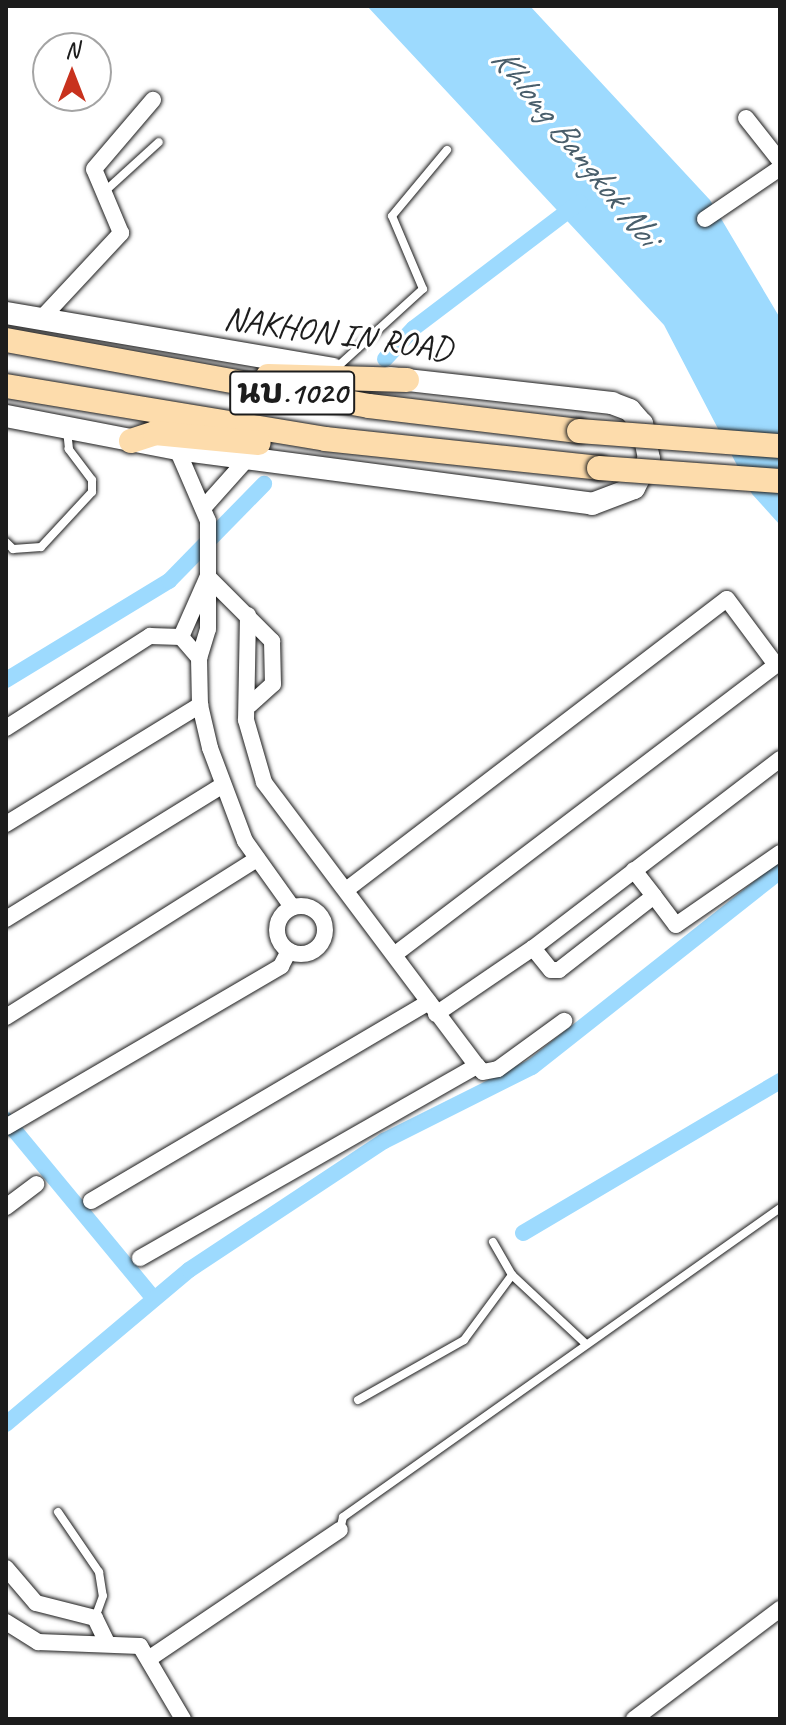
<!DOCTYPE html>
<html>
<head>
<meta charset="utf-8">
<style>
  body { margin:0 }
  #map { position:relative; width:786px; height:1725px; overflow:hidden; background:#fff; font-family:Caveat,"Playpen Sans Thai",sans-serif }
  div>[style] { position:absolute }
  .water>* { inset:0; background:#9ddafe }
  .canal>* { height:16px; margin:-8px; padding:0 8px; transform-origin:8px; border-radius:8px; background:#9ddafe }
  .roads { filter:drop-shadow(0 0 2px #1c1c1c) drop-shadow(0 0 2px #1c1c1c) }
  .service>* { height:8px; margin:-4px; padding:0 4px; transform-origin:4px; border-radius:4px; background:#fff }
  .minor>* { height:16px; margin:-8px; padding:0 8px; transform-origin:8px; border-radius:8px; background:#fff }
  .minor>.ring { margin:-8px; padding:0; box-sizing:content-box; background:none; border:16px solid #fff; border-radius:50% }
  .secondary>* { height:22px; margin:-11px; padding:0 11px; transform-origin:11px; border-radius:11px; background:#fff }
  .primary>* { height:24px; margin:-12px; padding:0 12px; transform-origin:12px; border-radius:12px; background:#fddcac }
  .bridges { filter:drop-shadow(0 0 2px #1c1c1c) drop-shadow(0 0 2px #1c1c1c) }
  .primary-bridge>* { height:24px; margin:-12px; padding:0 12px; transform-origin:12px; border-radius:12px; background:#fddcac }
  span { translate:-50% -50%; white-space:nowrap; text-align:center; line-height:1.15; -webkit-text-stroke:6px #fff; paint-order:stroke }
  .shield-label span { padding:2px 6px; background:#fff; border:2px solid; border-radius:6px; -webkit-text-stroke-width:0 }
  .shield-label { font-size:32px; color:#1c1c1c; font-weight:700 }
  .street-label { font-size:34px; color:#1c1c1c }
  .water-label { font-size:36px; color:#495e6b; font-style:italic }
  .frame { position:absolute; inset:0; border:8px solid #1c1c1c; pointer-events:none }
  .north { position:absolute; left:32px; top:32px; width:80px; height:80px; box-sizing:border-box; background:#fff; border:2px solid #a4a4a4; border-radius:50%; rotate:0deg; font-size:22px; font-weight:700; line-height:32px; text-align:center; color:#1c1c1c }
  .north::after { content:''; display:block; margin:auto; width:28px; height:36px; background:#c8321e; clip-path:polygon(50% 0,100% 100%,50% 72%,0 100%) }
</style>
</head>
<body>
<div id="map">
  <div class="water">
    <i style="clip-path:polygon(367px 6px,530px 6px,710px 200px,780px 318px,780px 525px,752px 494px,664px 325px)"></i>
  </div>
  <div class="canal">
    <i style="left:385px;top:359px;width:42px;rotate:-46.9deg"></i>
    <i style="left:414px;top:328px;width:208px;rotate:-37.2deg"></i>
    <i style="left:6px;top:680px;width:191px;rotate:-31.3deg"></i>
    <i style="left:169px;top:581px;width:136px;rotate:-45.6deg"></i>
    <i style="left:6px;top:1120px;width:232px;rotate:50.4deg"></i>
    <i style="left:523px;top:1233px;width:299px;rotate:-30.6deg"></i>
    <i style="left:6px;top:1424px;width:239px;rotate:-40.1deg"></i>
    <i style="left:189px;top:1270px;width:234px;rotate:-33.5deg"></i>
    <i style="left:384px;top:1141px;width:165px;rotate:-26.6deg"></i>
    <i style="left:532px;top:1067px;width:316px;rotate:-38.3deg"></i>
  </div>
  <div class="roads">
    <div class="service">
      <i style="left:104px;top:192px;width:74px;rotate:-42.3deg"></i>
      <i style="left:335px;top:369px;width:119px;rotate:-42.3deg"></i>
      <i style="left:423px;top:289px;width:79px;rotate:-113deg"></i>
      <i style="left:392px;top:216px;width:86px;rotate:-50.2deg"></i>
      <i style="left:6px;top:542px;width:10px;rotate:45deg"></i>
      <i style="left:13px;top:549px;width:28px;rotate:-4deg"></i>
      <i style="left:41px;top:547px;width:75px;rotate:-47.2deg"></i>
      <i style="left:92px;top:492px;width:12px;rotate:-90deg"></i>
      <i style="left:92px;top:480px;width:39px;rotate:-127deg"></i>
      <i style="left:69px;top:449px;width:20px;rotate:-96deg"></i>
      <i style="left:493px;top:1242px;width:38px;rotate:60deg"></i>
      <i style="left:512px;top:1275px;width:101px;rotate:43deg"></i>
      <i style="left:358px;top:1400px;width:122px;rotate:-29.5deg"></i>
      <i style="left:464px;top:1340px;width:81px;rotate:-53.6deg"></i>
      <i style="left:58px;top:1512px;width:73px;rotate:55.7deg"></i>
      <i style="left:99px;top:1572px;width:24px;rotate:81deg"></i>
      <i style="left:103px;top:1596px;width:23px;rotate:110deg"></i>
      <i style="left:340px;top:1530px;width:13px;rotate:-77deg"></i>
      <i style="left:343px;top:1517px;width:535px;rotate:-35.26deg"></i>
    </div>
    <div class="minor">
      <i style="left:746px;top:118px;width:55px;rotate:51.7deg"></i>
      <i style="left:705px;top:219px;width:91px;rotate:-34.2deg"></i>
      <i style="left:40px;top:320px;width:119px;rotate:-47deg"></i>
      <i style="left:121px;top:233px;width:69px;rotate:-112.9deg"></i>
      <i style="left:94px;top:169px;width:91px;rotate:-49.5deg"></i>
      <i style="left:177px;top:449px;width:78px;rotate:66.7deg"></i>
      <i style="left:208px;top:521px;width:108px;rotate:90deg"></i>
      <i style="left:208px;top:629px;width:30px;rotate:107deg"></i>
      <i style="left:199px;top:658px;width:47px;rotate:88.8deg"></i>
      <i style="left:200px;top:705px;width:44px;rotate:76.9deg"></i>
      <i style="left:210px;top:748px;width:99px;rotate:69.4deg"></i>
      <i style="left:245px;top:841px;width:81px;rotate:54.5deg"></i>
      <i style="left:206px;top:505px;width:63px;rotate:-48.2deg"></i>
      <i style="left:208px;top:577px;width:91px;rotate:45deg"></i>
      <i style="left:272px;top:641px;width:43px;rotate:88.7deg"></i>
      <i style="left:273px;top:684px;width:31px;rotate:138deg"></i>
      <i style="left:181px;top:637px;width:64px;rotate:-66.2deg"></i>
      <i style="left:6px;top:728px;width:171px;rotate:-32.6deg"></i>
      <i style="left:150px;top:636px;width:31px;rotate:2deg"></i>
      <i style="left:181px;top:637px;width:28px;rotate:49deg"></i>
      <i style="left:6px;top:824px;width:228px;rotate:-31.5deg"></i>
      <i style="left:346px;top:890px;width:479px;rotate:-37.4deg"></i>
      <i style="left:727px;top:599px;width:82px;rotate:53.4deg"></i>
      <i style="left:776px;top:665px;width:478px;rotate:142.8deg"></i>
      <i style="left:654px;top:896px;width:36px;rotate:53deg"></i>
      <i style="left:676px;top:925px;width:126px;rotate:-34.7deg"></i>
      <i class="ring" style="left:277px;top:906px;width:32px;height:32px"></i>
      <i style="left:6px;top:919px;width:251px;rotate:-31.7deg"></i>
      <i style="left:533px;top:948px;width:28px;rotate:51deg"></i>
      <i style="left:551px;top:970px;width:8px"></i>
      <i style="left:559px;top:970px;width:120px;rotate:-37.9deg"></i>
      <i style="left:654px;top:896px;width:33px;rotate:-128deg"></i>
      <i style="left:436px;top:1014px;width:117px;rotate:-34.2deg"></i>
      <i style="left:533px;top:948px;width:311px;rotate:-37.4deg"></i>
      <i style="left:6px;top:1017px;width:297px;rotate:-32.2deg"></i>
      <i style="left:477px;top:1066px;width:8px;rotate:45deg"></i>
      <i style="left:483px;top:1072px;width:15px;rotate:-11deg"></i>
      <i style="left:498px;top:1069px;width:82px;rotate:-36deg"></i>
      <i style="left:6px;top:1127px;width:319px;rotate:-30.3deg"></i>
      <i style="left:281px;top:966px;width:17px;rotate:-62deg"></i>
      <i style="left:91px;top:1201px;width:392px;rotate:-30.5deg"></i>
      <i style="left:6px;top:1207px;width:38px;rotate:-37deg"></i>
      <i style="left:140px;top:1258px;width:388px;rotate:-29.7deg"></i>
      <i style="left:477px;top:1066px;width:355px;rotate:-126.9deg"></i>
      <i style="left:264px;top:782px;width:65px;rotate:-106.2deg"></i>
      <i style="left:246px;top:720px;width:105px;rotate:-88.9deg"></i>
      <i style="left:6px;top:1568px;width:46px;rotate:49.4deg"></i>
      <i style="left:36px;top:1603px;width:61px;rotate:14.3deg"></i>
      <i style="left:95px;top:1618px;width:28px;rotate:64deg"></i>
      <i style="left:6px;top:1622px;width:38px;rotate:32deg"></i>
      <i style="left:38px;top:1642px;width:102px;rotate:2.2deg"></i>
      <i style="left:140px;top:1646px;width:85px;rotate:59.5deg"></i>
      <i style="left:150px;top:1658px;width:229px;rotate:-34deg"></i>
      <i style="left:634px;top:1719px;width:183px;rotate:-37deg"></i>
    </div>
    <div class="secondary">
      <i style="left:6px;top:313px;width:331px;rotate:9.7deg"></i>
      <i style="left:6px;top:416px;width:174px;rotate:10.9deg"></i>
      <i style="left:177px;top:449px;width:419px;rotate:7.5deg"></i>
      <i style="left:592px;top:504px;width:45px;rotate:-20.9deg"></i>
      <i style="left:634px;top:488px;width:33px;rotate:-63deg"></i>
      <i style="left:649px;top:459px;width:36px;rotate:-101deg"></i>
      <i style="left:642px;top:424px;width:18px;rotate:-131deg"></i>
      <i style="left:630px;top:410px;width:19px;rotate:-159deg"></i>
      <i style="left:612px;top:403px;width:223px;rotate:-173.6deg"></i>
    </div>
    <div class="primary">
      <i style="left:6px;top:340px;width:369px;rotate:10.3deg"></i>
      <i style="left:369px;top:406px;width:211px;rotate:6.8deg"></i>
      <i style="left:268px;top:376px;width:139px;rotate:1.6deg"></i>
      <i style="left:6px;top:386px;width:323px;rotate:9.4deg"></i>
      <i style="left:325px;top:439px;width:276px;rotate:6deg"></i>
      <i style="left:131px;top:441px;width:25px;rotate:-18deg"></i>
      <i style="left:155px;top:433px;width:104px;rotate:5.5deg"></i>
    </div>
  </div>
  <div class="bridges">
    <div class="primary-bridge">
      <i style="left:579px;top:431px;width:202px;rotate:4.3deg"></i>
      <i style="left:599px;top:468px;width:181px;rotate:4.1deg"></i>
    </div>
  </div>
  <div class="shield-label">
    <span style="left:292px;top:393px">นบ.1020</span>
  </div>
  <div class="street-label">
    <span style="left:338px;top:333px;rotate:8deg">NAKHON IN ROAD</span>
  </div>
  <div class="water-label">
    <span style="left:575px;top:146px;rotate:51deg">Khlong Bangkok Noi</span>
  </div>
  <div class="frame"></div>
  <div class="north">N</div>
</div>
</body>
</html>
